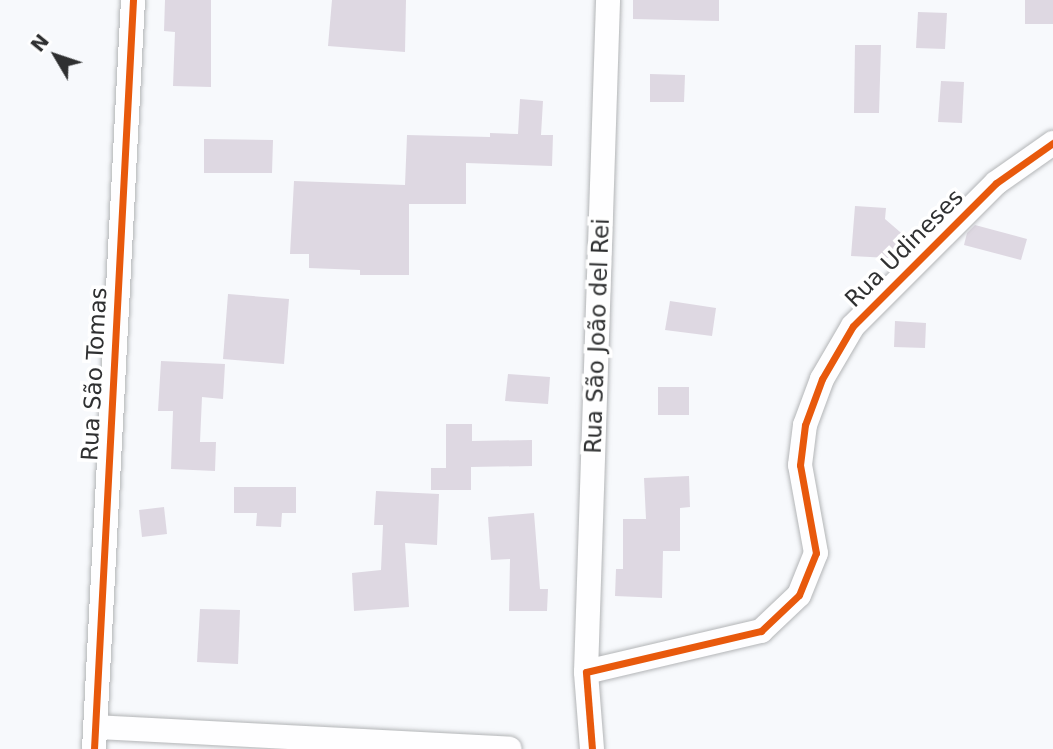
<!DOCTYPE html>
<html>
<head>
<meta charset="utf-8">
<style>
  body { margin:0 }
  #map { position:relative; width:1053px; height:749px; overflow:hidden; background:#f7f9fc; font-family:"DejaVu Sans",sans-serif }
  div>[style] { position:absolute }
  .building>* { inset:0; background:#ded8e2 }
  .roads { filter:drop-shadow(0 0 2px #b3b5b7) drop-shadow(0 0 2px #b3b5b7) }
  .minor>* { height:24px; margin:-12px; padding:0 12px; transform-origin:12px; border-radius:12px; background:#fefeff }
  .cycleway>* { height:7px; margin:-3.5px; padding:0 3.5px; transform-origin:3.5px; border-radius:3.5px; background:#e8590c }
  span { translate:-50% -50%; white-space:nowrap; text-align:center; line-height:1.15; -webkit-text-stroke:7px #fff; paint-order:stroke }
  .street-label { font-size:23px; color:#2f3031 }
  .north { position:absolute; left:21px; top:21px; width:70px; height:70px; -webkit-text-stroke:5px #fff; paint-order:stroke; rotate:309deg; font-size:19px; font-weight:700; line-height:28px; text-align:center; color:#2f3031 }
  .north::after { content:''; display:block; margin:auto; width:24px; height:32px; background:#2f3031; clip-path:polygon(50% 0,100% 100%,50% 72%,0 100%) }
</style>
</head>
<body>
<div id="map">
  <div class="building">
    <i style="clip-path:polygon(165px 0,211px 0,211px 87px,173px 86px,175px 32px,164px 31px)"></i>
    <i style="clip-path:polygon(332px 0,406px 0,405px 52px,328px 46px)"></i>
    <i style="clip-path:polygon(633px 0,719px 0,719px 21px,633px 19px)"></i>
    <i style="clip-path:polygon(1025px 0,1053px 0,1053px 24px,1025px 24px)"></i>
    <i style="clip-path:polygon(918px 12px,947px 13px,945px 49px,916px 48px)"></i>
    <i style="clip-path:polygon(855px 45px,881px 45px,879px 113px,854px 113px)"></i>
    <i style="clip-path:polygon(650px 74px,685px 75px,684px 102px,650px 102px)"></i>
    <i style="clip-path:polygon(941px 81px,964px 82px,962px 123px,938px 122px)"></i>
    <i style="clip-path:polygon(520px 99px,543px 101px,541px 135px,553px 135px,552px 166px,466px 163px,466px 204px,409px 204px,409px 275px,360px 275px,360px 270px,309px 268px,309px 254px,290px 254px,294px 181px,405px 185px,407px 135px,490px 137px,490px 133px,518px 134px)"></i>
    <i style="clip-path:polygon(204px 139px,273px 140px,272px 173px,204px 173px)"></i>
    <i style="clip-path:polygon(855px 206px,886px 208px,885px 219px,907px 238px,889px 258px,851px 256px)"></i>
    <i style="clip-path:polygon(975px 225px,1027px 239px,1021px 260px,964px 245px,967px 233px)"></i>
    <i style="clip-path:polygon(228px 294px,289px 299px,284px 364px,223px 359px)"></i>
    <i style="clip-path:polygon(670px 301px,716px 308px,712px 336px,665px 330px)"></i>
    <i style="clip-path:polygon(895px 321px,926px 323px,925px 348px,894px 347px)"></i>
    <i style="clip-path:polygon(161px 361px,225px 364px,223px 399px,202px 397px,200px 442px,216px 442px,215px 471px,171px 469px,173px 411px,158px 411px)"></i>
    <i style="clip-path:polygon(508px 374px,550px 377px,548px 404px,505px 401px)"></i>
    <i style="clip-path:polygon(658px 387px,689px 387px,689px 415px,658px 415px)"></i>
    <i style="clip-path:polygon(446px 424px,472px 424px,472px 441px,532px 440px,532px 466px,471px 467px,471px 490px,431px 490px,431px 468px,446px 468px)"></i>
    <i style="clip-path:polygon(689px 476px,690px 507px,680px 508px,680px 551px,663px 551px,662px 598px,615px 596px,616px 569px,623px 569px,623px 519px,646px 519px,644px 478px)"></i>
    <i style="clip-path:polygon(234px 487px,296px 487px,296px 513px,282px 513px,281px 527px,256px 526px,257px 513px,234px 513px)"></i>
    <i style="clip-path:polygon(376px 491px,439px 494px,437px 545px,405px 543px,409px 607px,354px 611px,352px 573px,381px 570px,383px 525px,374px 525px)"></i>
    <i style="clip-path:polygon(164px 507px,167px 534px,142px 537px,139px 510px)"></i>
    <i style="clip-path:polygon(534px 513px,540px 589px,548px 589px,547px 611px,509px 611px,510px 559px,491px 560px,488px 517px)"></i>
    <i style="clip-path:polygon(200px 609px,240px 610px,238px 664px,197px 662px)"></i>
  </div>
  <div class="roads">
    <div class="minor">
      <i style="left:586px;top:672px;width:672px;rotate:-88.12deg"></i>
      <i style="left:96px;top:727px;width:414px;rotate:3deg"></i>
      <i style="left:94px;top:749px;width:750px;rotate:-87.02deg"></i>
      <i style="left:592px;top:749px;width:77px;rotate:-94.5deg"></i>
      <i style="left:586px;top:672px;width:180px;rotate:-13.2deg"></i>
      <i style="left:761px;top:631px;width:52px;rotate:-43.5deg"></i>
      <i style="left:799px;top:595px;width:45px;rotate:-68deg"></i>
      <i style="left:816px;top:553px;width:89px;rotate:-100.3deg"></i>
      <i style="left:800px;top:465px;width:40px;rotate:-82.9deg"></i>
      <i style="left:805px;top:425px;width:49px;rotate:-69.7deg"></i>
      <i style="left:822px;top:379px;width:61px;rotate:-59.7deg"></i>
      <i style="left:853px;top:326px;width:202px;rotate:-45deg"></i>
      <i style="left:996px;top:183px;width:70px;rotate:-35.1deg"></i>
    </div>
  </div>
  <div class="cycleway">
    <i style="left:94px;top:749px;width:750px;rotate:-87.02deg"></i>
    <i style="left:592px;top:749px;width:77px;rotate:-94.5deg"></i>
    <i style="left:586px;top:672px;width:180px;rotate:-13.2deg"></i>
    <i style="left:761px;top:631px;width:52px;rotate:-43.5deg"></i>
    <i style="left:799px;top:595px;width:45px;rotate:-68deg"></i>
    <i style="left:816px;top:553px;width:89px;rotate:-100.3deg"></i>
    <i style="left:800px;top:465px;width:40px;rotate:-82.9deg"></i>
    <i style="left:805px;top:425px;width:49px;rotate:-69.7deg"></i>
    <i style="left:822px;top:379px;width:61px;rotate:-59.7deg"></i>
    <i style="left:853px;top:326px;width:202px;rotate:-45deg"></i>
    <i style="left:996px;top:183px;width:70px;rotate:-35.1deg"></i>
  </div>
  <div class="street-label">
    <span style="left:904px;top:248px;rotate:-45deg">Rua Udineses</span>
    <span style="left:597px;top:336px;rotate:-88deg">Rua São João del Rei</span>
    <span style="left:94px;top:374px;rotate:-87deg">Rua São Tomas</span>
  </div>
  <div class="north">N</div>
</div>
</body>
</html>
